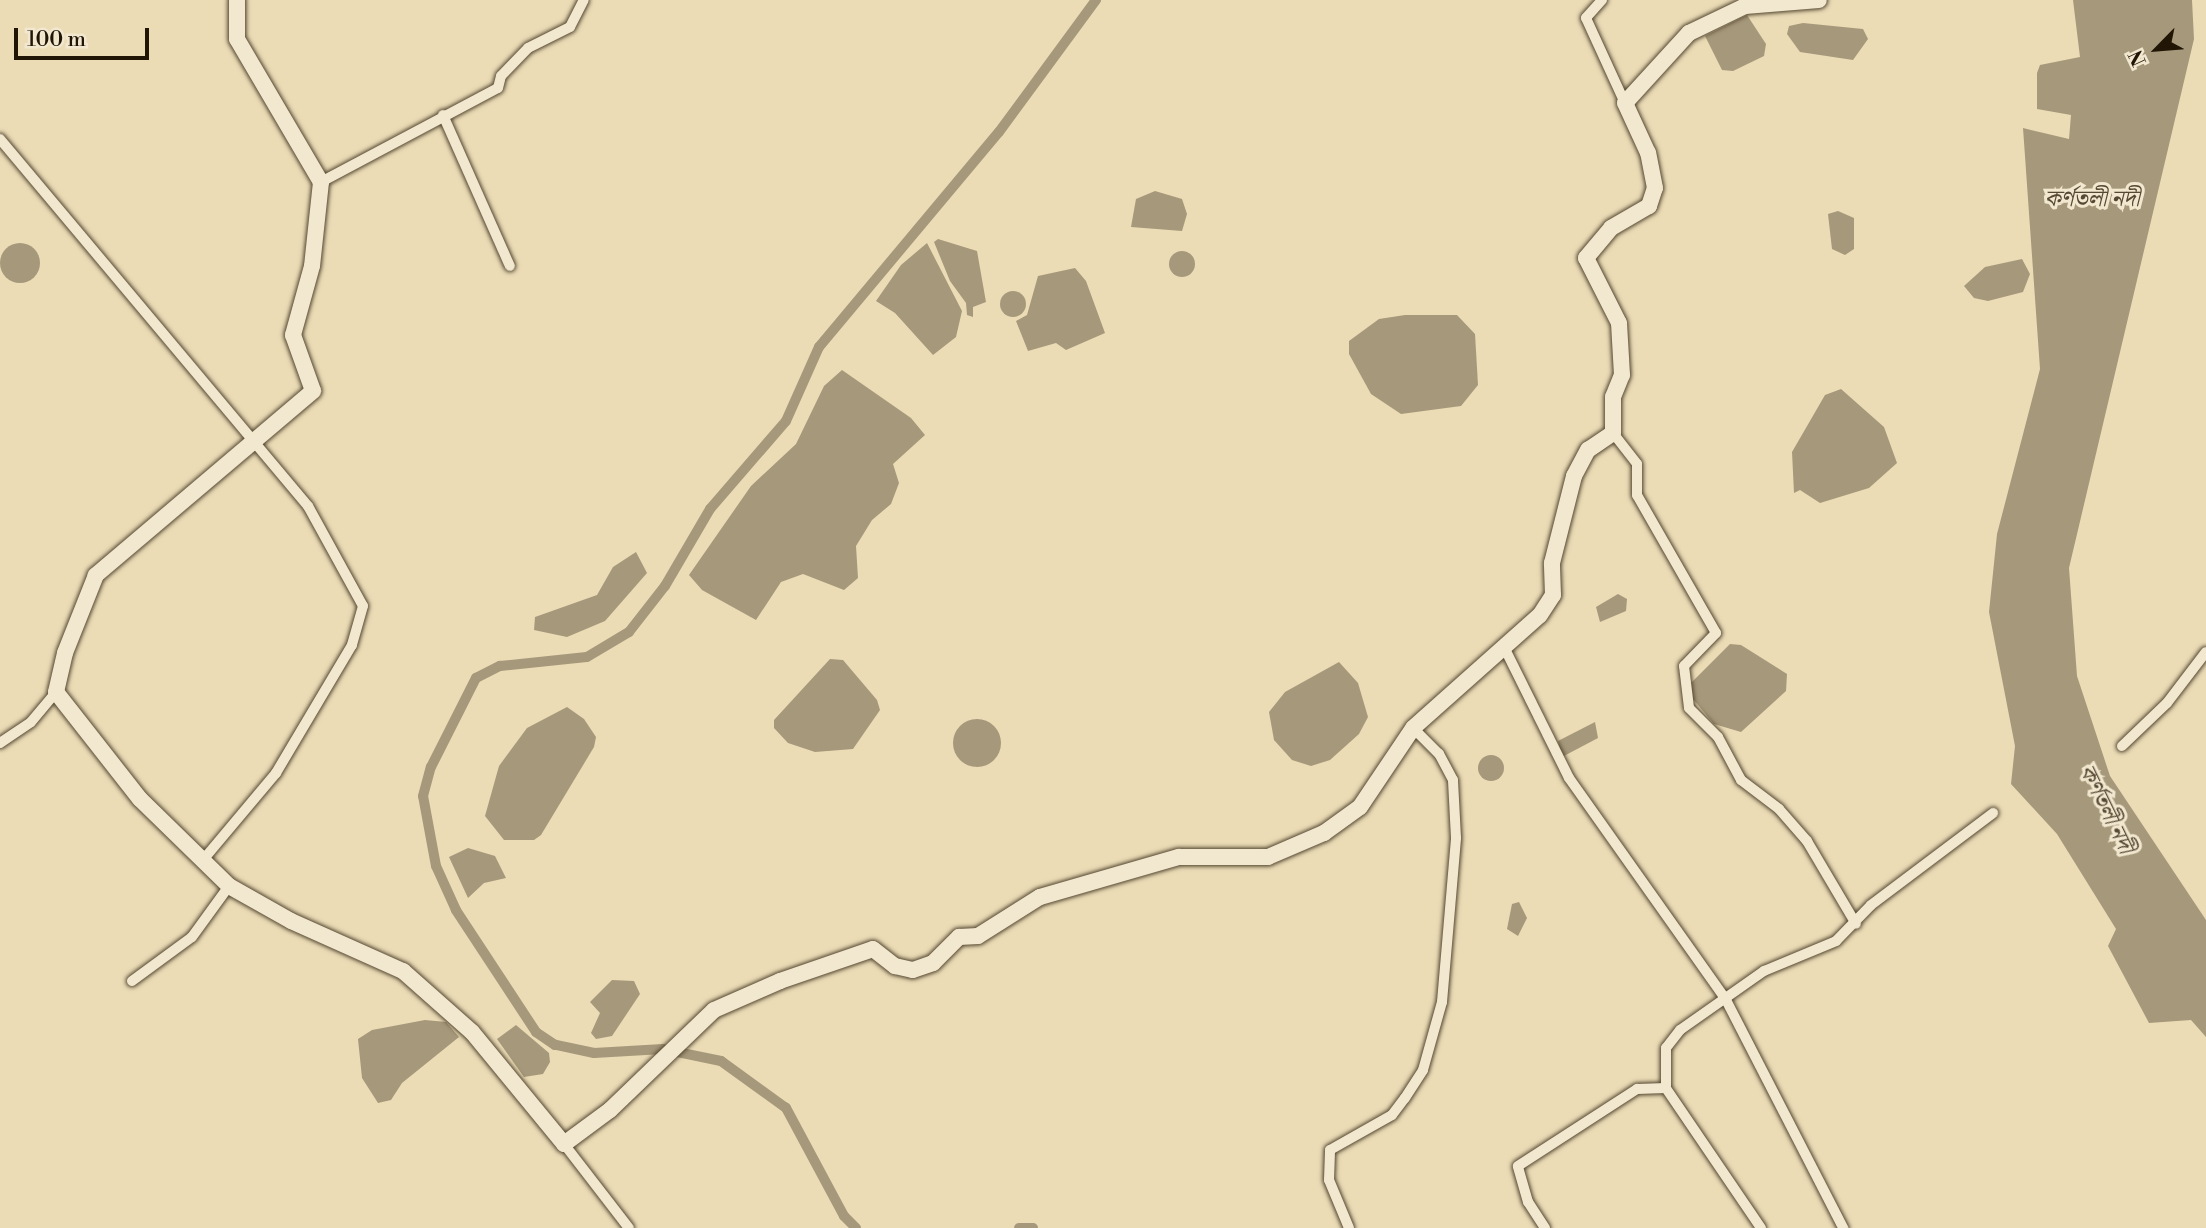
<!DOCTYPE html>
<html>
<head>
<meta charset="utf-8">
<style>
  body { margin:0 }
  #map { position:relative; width:2206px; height:1228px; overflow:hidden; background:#ebdcb6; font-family:"Libre Bodoni","Noto Serif Bengali",serif }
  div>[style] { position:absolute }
  .water>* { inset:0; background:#a6987a }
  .round { border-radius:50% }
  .canal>* { height:10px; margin:-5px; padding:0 5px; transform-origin:5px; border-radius:5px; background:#a6987a }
  .roads { filter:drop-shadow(0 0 2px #544731) drop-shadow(0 0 2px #544731) }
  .street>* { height:10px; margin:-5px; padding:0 5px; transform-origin:5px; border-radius:5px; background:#f2e8d0 }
  .secondary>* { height:16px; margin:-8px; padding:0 8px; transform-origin:8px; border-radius:8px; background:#f2e8d0 }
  span { translate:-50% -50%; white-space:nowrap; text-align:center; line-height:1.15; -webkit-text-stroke:6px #f2e8d0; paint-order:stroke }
  .water-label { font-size:23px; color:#564934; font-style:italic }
  .north { position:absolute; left:2122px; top:14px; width:70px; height:70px; -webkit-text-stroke:5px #f2e8d0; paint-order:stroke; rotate:245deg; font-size:19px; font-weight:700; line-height:28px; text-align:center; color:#211505 }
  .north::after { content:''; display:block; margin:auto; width:24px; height:32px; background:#211505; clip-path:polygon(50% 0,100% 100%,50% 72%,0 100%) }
  .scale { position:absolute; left:14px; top:28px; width:135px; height:32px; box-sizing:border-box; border:4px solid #211505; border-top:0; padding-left:9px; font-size:21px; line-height:24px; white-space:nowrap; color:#211505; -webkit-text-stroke:5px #f2e8d0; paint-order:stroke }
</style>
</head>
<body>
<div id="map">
  <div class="water">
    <i style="clip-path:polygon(2073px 0,2192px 0,2194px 39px,2069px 568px,2077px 676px,2110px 776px,2206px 920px,2206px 1037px,2191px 1020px,2149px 1023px,2108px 946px,2116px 929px,2057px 834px,2011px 784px,2015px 746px,1989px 612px,1997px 534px,2040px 369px,2023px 128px,2069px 139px,2071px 115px,2037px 109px,2037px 73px,2040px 65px,2080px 57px)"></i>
    <i style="clip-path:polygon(1747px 15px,1766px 44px,1764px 56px,1733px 71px,1722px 70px,1705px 36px)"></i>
    <i style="clip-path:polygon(1803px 23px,1863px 29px,1868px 39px,1853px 60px,1800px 52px,1787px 34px,1789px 26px)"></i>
    <i style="clip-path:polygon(1155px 191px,1182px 199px,1187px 214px,1182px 231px,1131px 227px,1136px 199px)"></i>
    <i style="clip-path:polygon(1838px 211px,1854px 218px,1854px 249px,1845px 255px,1832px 249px,1828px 214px)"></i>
    <i style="clip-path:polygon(938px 239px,977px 251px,986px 302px,973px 307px,973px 317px,967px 315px,966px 303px,950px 281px,934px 242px)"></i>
    <i class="round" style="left:0;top:243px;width:40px;height:40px"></i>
    <i style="clip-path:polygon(927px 243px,962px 311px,956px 337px,933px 355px,895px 313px,876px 301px,901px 265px)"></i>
    <i class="round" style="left:1169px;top:251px;width:26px;height:26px"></i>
    <i style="clip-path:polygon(2022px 259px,2030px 274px,2023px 292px,1988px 301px,1974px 298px,1964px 286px,1985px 267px)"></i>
    <i style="clip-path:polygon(1075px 268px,1086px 281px,1105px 333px,1066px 350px,1056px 343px,1028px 351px,1016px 321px,1027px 315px,1038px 276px)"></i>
    <i class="round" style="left:1000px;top:291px;width:26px;height:26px"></i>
    <i style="clip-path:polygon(1405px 315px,1457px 315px,1475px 334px,1478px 385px,1461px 406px,1401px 414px,1371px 394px,1349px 354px,1349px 341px,1379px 319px)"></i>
    <i style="clip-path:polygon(842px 370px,911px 418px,925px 435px,893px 464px,899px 483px,891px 504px,872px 520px,856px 546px,858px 578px,844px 590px,803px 574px,781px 582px,756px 620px,702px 590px,689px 575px,751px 486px,796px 444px,824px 386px)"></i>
    <i style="clip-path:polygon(1841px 389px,1884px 427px,1897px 463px,1869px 488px,1820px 503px,1800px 490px,1794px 493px,1792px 452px,1825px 395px)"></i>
    <i style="clip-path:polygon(636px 552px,647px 573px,605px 621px,567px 637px,534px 630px,535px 617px,597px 595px,613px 567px)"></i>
    <i style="clip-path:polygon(1618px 594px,1627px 599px,1626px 611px,1600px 622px,1596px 607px)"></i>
    <i style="clip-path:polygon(1730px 644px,1741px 645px,1787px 674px,1786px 691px,1741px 732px,1714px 724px,1693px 699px,1691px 683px)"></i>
    <i style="clip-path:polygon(830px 659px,843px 660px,877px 700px,880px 710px,853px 749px,815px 752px,788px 743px,774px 728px,774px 720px)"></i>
    <i style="clip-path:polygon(1339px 662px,1358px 683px,1368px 717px,1359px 734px,1330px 760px,1311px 766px,1292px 760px,1274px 740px,1269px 712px,1285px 692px)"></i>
    <i style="clip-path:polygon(567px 707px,584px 719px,596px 737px,594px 747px,541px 835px,534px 840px,504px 840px,485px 816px,499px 766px,527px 728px)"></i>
    <i class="round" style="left:953px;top:719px;width:48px;height:48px"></i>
    <i style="clip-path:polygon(1595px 722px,1598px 738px,1562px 757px,1558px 741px)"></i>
    <i class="round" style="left:1478px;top:755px;width:26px;height:26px"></i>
    <i style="clip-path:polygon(468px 848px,495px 856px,506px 878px,484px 883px,468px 898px,449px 857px)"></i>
    <i style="clip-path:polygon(1519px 902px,1527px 918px,1518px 936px,1507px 929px,1512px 904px)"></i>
    <i style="clip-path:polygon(612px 980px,634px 981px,640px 994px,612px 1036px,596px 1039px,591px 1033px,600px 1013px,590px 1002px)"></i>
    <i style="clip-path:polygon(425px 1020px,446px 1022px,459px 1037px,402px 1083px,391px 1100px,378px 1103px,362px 1078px,358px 1039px,372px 1030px)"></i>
    <i style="clip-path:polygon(516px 1025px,549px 1053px,550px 1062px,543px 1074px,524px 1077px,497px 1039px)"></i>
  </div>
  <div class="canal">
    <i style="left:856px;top:1228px;width:17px;rotate:-135deg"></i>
    <i style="left:844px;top:1216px;width:123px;rotate:-118.2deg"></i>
    <i style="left:786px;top:1108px;width:80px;rotate:-144.1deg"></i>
    <i style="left:721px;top:1061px;width:59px;rotate:-168.3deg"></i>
    <i style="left:663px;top:1049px;width:69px;rotate:176.7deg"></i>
    <i style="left:594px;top:1053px;width:40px;rotate:-168deg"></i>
    <i style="left:555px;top:1045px;width:23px;rotate:-146deg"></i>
    <i style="left:536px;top:1032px;width:146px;rotate:-123.3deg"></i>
    <i style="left:456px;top:910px;width:48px;rotate:-114.4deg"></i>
    <i style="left:436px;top:866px;width:71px;rotate:-100.5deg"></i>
    <i style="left:423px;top:796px;width:30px;rotate:-75deg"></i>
    <i style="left:431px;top:767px;width:100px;rotate:-63.2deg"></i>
    <i style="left:476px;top:678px;width:27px;rotate:-27deg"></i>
    <i style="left:500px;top:666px;width:87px;rotate:-5.9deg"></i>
    <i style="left:587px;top:657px;width:49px;rotate:-30.8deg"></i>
    <i style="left:629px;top:632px;width:58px;rotate:-52deg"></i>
    <i style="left:665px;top:586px;width:89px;rotate:-59.7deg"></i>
    <i style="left:710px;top:509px;width:116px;rotate:-49.2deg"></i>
    <i style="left:786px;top:421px;width:81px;rotate:-66deg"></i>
    <i style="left:819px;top:347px;width:280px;rotate:-50.1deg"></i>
    <i style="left:999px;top:132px;width:164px;rotate:-53.7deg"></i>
    <i style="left:1019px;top:1228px;width:14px"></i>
  </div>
  <div class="roads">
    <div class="street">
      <i style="left:1602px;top:0;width:24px;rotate:132deg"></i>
      <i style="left:1586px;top:18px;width:94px;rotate:65.4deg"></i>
      <i style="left:443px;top:115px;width:165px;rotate:66.1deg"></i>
      <i style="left:0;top:139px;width:479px;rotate:50deg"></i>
      <i style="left:308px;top:506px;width:114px;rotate:61.2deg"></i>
      <i style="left:363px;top:606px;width:41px;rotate:105.8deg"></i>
      <i style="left:352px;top:645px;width:149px;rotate:120.7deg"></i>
      <i style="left:276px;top:773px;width:114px;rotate:130deg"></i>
      <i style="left:321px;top:182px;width:200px;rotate:-28deg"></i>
      <i style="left:498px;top:88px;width:12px;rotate:-76deg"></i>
      <i style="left:501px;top:76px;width:39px;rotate:-46deg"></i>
      <i style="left:528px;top:48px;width:47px;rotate:-26.6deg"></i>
      <i style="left:570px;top:27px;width:30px;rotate:-63deg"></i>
      <i style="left:1613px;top:433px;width:39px;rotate:52deg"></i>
      <i style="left:1637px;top:464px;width:31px;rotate:90deg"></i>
      <i style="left:1637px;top:495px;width:159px;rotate:60.2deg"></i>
      <i style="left:1716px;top:633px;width:46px;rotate:134.1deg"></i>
      <i style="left:1684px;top:666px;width:42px;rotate:83.2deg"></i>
      <i style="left:1689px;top:708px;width:41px;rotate:45deg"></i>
      <i style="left:1718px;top:737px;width:49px;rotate:61.9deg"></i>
      <i style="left:1741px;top:780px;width:48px;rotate:37.3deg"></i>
      <i style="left:1779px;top:809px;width:43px;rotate:48.8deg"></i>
      <i style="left:1807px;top:841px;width:96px;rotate:59.4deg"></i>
      <i style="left:1503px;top:645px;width:148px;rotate:63.6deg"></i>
      <i style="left:1569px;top:778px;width:270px;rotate:54.7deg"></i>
      <i style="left:1725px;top:998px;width:259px;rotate:62.8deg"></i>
      <i style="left:0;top:743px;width:37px;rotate:-34deg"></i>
      <i style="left:31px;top:722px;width:39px;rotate:-50deg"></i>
      <i style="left:2122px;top:746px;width:62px;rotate:-43.7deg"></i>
      <i style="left:2167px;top:703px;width:64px;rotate:-52.6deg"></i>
      <i style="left:132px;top:981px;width:74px;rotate:-36.3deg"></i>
      <i style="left:192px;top:937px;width:63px;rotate:-54deg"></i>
      <i style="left:564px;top:1144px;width:106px;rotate:52.3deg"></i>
      <i style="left:1349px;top:1228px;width:52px;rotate:-112.6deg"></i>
      <i style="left:1329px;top:1180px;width:30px;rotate:-88deg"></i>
      <i style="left:1330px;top:1150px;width:71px;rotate:-29.4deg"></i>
      <i style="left:1392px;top:1115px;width:21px;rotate:-53deg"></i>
      <i style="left:1405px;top:1098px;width:33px;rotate:-57deg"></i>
      <i style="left:1423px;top:1070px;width:71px;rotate:-74.4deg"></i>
      <i style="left:1442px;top:1002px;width:165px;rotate:-85.1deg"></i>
      <i style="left:1456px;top:838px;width:58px;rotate:-93deg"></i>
      <i style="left:1453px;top:780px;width:30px;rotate:-118deg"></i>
      <i style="left:1439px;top:754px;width:37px;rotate:-135deg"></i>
      <i style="left:1545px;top:1228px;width:31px;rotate:-123deg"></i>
      <i style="left:1528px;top:1202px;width:37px;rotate:-106deg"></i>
      <i style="left:1518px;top:1166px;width:142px;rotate:-32.9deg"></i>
      <i style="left:1637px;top:1089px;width:29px;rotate:-2deg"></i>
      <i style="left:1761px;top:1228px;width:169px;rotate:-124.2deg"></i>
      <i style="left:1666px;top:1088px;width:40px;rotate:-90deg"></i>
      <i style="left:1666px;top:1048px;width:23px;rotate:-52deg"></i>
      <i style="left:1680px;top:1030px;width:103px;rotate:-35.1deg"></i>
      <i style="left:1764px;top:971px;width:78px;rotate:-22.6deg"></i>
      <i style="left:1836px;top:941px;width:50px;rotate:-45.8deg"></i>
      <i style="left:1871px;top:905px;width:153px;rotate:-37deg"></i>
    </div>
    <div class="secondary">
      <i style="left:237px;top:0;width:39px;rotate:90deg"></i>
      <i style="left:237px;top:39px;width:166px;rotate:59.6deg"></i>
      <i style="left:321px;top:182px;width:84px;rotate:96.1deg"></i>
      <i style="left:312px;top:266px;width:72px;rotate:105.4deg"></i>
      <i style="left:293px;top:335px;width:59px;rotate:70.3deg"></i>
      <i style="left:313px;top:391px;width:285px;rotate:139.7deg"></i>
      <i style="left:96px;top:575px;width:84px;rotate:111.7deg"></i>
      <i style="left:65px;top:653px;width:40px;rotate:103deg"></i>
      <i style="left:56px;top:692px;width:136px;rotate:51.9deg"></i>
      <i style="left:140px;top:799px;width:124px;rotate:44.3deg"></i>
      <i style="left:229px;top:886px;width:71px;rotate:29.4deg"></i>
      <i style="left:291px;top:921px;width:123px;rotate:24.1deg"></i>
      <i style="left:403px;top:971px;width:92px;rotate:41.5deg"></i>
      <i style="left:472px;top:1032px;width:145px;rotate:50.6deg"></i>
      <i style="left:564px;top:1144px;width:57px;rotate:-36.5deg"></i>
      <i style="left:610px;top:1110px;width:144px;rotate:-43.9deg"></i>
      <i style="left:714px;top:1010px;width:72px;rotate:-23.7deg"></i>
      <i style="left:780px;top:981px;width:98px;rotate:-19deg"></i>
      <i style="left:873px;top:949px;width:28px;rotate:38deg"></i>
      <i style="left:895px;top:966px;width:18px;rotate:13deg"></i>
      <i style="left:913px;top:970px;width:21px;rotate:-19deg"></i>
      <i style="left:933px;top:963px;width:37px;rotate:-45deg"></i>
      <i style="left:959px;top:937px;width:19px;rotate:-3deg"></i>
      <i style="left:978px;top:936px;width:73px;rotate:-32.2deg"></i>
      <i style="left:1040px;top:897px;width:145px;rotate:-16.1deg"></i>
      <i style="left:1179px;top:857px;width:89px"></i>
      <i style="left:1268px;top:857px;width:61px;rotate:-23.2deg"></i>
      <i style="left:1324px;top:833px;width:44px;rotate:-35.8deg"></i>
      <i style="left:1360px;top:807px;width:95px;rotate:-56.1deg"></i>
      <i style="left:1413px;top:728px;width:170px;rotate:-41.7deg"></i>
      <i style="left:1540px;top:615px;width:24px;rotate:-57deg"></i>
      <i style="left:1553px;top:595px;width:32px;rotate:-92deg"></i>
      <i style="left:1552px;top:563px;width:90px;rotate:-75.8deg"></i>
      <i style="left:1574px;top:476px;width:30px;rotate:-62deg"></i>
      <i style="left:1588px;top:450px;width:30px;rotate:-34deg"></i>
      <i style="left:1613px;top:433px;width:36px;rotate:-90deg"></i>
      <i style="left:1613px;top:397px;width:24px;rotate:-68deg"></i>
      <i style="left:1622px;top:375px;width:52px;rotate:-93.3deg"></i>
      <i style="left:1619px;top:323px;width:73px;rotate:-116.9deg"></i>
      <i style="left:1586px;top:258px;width:39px;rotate:-50deg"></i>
      <i style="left:1611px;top:228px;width:44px;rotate:-30.1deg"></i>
      <i style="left:1649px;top:206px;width:19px;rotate:-72deg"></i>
      <i style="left:1655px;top:188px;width:36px;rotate:-101deg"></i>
      <i style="left:1648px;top:153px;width:55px;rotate:-114.7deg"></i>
      <i style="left:1625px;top:103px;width:95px;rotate:-47.6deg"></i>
      <i style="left:1689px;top:33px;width:62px;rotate:-25.7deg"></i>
      <i style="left:1745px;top:6px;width:74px;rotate:-4.6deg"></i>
    </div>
  </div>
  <div class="water-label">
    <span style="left:2092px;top:199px">কর্ণতলী নদী</span>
    <span style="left:2106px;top:809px;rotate:64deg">কর্ণতলী নদী</span>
  </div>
  <div class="north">N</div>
  <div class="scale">100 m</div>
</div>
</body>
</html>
